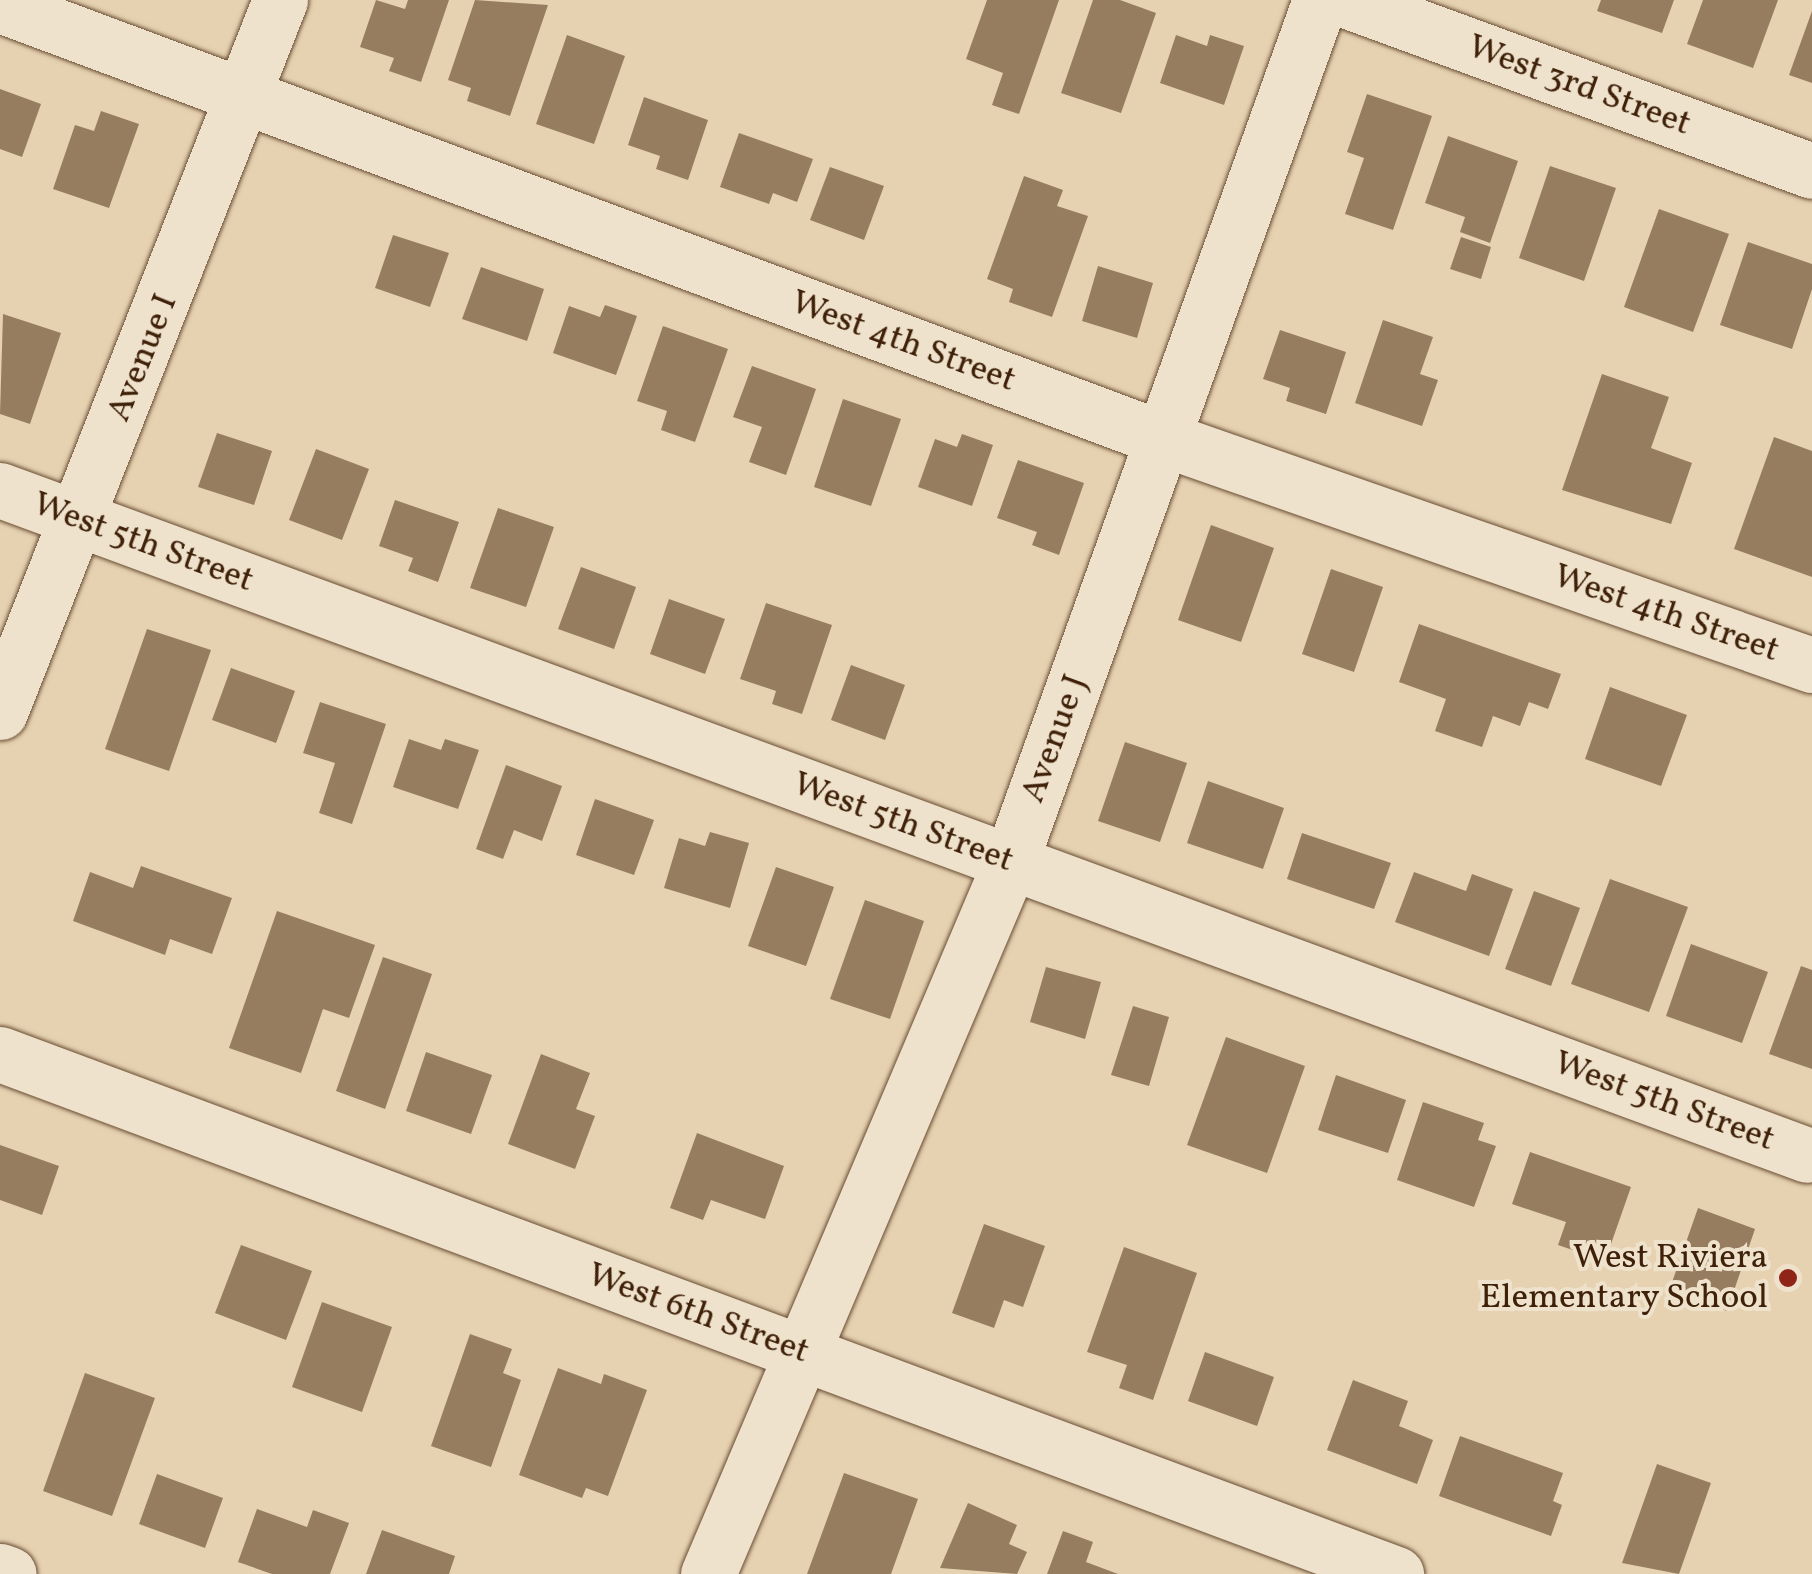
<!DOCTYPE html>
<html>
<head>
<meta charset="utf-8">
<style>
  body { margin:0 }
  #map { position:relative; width:1812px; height:1574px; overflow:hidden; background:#e6d2b1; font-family:Vollkorn,serif }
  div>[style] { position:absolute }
  .building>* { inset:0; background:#967d60 }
  .roads { filter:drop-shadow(0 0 2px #694c33) drop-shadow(0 0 2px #694c33) }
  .minor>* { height:55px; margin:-27.5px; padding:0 27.5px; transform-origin:27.5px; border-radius:27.5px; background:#efe2cc }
  .dots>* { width:28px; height:28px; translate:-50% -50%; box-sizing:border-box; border:5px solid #efe2cc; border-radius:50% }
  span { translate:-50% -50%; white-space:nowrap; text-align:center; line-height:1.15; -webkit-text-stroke:8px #efe2cc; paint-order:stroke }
  .street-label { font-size:35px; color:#3f2009 }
  .poi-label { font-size:35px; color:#3f2009 }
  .right { translate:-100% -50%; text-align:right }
</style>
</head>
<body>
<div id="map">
  <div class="building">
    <i style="clip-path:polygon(376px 0,405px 9px,408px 0,449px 0,421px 82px,389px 71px,394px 58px,360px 47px)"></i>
    <i style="clip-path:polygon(475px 0,548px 5px,510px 116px,467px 101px,471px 88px,448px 80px)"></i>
    <i style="clip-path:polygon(987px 0,1059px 0,1019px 114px,992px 105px,1003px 73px,966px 59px)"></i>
    <i style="clip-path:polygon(1093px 0,1120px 0,1156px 13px,1121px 113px,1061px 93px)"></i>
    <i style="clip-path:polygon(1601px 0,1674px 0,1662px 33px,1597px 11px)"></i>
    <i style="clip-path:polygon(1703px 0,1778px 0,1753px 68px,1687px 44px)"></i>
    <i style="clip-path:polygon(1812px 11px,1812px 83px,1789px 75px)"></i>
    <i style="clip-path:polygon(567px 35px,625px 56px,594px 144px,536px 124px)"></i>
    <i style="clip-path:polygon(1176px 35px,1207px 46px,1210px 35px,1244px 46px,1224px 105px,1160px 83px)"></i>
    <i style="clip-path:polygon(0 89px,41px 104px,22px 157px,0 149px)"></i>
    <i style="clip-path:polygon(1367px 94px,1432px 116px,1393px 230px,1345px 214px,1364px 158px,1347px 152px)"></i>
    <i style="clip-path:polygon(644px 97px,708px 120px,688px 180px,656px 169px,660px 156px,628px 145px)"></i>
    <i style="clip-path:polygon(101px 111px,139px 124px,109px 208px,53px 189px,75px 125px,94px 131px)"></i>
    <i style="clip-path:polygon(739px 133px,813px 159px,797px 202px,773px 193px,769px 204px,720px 187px)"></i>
    <i style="clip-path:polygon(1448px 136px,1518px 161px,1490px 243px,1460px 232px,1465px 217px,1425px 203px)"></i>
    <i style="clip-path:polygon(1550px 166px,1616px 188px,1584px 281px,1519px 258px)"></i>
    <i style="clip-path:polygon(830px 167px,884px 186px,864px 240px,810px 220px)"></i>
    <i style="clip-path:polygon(1024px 176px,1063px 190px,1057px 206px,1088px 216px,1052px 317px,1009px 302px,1013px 289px,987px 279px)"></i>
    <i style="clip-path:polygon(1659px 209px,1729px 234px,1693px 332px,1624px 307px)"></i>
    <i style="clip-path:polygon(393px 235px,449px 253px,430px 307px,375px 288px)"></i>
    <i style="clip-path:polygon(1461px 237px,1491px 247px,1481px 279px,1450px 269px)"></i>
    <i style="clip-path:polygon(1748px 242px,1812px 264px,1812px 289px,1792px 349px,1720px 325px)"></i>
    <i style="clip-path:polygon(1098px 266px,1153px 283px,1137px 338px,1082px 321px)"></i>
    <i style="clip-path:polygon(481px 267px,544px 289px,527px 341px,462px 319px)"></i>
    <i style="clip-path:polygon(605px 305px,637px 316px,616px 375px,553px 353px,569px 306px,600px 317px)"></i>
    <i style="clip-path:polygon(3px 314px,61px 333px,30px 424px,0 414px)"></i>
    <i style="clip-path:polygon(1383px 320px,1433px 337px,1420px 374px,1438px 380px,1422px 426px,1355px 403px)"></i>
    <i style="clip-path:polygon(663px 326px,728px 349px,695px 442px,661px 430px,667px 411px,637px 401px)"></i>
    <i style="clip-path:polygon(1280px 330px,1346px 352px,1326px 414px,1286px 401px,1290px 388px,1263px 379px)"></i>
    <i style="clip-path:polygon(752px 366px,816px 389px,786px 475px,749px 462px,762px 427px,733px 417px)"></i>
    <i style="clip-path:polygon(1602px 374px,1669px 397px,1651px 448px,1692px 463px,1671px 524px,1562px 490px)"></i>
    <i style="clip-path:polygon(843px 399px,901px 419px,871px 506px,814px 487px)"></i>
    <i style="clip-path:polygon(217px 433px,272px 451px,254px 505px,198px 487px)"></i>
    <i style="clip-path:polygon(962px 434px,993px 445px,972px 506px,918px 487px,935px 439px,957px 447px)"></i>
    <i style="clip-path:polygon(1774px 437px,1812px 451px,1812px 577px,1734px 549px)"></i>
    <i style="clip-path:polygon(316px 449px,369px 469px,342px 540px,289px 520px)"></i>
    <i style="clip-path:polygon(1018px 460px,1084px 483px,1059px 555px,1032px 545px,1037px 532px,997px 518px)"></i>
    <i style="clip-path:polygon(395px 500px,459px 522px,438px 582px,408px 571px,413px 558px,379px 546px)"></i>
    <i style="clip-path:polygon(498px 508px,554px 527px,526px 607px,470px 588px)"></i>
    <i style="clip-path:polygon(1211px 525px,1274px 548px,1241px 642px,1178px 620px)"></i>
    <i style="clip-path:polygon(581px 567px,636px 587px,614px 649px,558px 629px)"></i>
    <i style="clip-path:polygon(1331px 569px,1383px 587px,1354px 672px,1302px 654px)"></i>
    <i style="clip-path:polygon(669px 599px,725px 619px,705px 674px,650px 654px)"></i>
    <i style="clip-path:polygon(766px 603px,832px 625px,802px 714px,772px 704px,776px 691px,740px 679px)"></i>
    <i style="clip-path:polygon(1419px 624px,1561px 674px,1548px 709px,1529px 702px,1520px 726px,1493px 716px,1482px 747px,1435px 731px,1446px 699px,1399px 682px)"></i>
    <i style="clip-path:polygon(147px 629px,211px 650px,169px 771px,105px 749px)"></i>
    <i style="clip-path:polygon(851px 665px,905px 685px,885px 740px,831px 720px)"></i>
    <i style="clip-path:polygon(231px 668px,295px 691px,276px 743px,212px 720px)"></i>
    <i style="clip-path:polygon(1610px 687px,1687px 715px,1661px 786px,1585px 759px)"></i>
    <i style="clip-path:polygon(320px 702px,386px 724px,352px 824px,319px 813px,335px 763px,303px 753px)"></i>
    <i style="clip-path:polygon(409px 739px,441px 750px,445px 739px,479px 750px,458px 809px,393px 787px)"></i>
    <i style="clip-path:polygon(1125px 742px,1187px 763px,1160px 842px,1098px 821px)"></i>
    <i style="clip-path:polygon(506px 765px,562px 786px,542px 841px,514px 830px,503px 859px,476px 849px)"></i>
    <i style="clip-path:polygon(1208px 781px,1284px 808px,1263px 869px,1187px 843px)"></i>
    <i style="clip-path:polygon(595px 799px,654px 820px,634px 875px,576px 855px)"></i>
    <i style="clip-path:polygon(710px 832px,749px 843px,730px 908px,664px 888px,679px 838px,705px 846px)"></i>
    <i style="clip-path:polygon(1302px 833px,1391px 863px,1374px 909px,1287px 879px)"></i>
    <i style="clip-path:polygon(141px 866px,232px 898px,212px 954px,170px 939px,165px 955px,73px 921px,90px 872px,133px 888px)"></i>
    <i style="clip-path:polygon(776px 867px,834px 887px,806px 966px,748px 946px)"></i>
    <i style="clip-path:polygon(1414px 872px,1466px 891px,1472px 874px,1513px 889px,1489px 956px,1395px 922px)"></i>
    <i style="clip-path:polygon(1610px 879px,1688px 907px,1649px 1012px,1571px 984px)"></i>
    <i style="clip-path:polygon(1534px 891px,1580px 908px,1551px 986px,1505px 969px)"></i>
    <i style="clip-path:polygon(865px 900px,924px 921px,890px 1019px,830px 999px)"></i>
    <i style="clip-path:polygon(277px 911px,375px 945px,349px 1018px,323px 1009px,301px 1073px,229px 1048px)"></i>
    <i style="clip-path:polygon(1691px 944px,1768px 972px,1742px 1043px,1666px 1016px)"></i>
    <i style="clip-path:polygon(383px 957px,432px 974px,385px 1109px,336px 1091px)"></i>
    <i style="clip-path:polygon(1801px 966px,1812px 970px,1812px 1069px,1769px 1054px)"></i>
    <i style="clip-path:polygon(1046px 967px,1101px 982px,1085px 1039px,1030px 1022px)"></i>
    <i style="clip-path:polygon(1133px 1006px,1169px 1017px,1149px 1086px,1111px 1075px)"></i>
    <i style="clip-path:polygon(1226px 1037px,1305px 1066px,1267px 1173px,1187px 1145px)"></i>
    <i style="clip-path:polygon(426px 1052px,492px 1075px,471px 1134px,406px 1111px)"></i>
    <i style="clip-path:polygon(541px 1054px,590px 1073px,576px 1109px,595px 1116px,575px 1169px,508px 1144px)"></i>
    <i style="clip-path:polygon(1336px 1075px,1406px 1100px,1388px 1153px,1318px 1130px)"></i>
    <i style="clip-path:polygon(1423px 1102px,1484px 1123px,1478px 1140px,1496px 1146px,1474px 1207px,1397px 1180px)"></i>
    <i style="clip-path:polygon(697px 1133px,784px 1166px,765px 1219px,711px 1200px,703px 1220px,670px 1208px)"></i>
    <i style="clip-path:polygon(0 1145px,59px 1166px,42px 1215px,0 1200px)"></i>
    <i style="clip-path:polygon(1530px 1152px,1631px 1187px,1605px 1261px,1558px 1245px,1566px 1222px,1512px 1204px)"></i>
    <i style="clip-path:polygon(1698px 1208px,1755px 1229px,1727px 1311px,1669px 1291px)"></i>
    <i style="clip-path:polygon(984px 1224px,1045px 1246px,1023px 1307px,1004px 1300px,994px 1328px,952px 1313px)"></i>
    <i style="clip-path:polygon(241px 1245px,312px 1271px,286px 1340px,215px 1313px)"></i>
    <i style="clip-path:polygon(1124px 1247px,1197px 1273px,1153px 1400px,1119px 1388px,1127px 1365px,1087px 1352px)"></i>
    <i style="clip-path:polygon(322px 1302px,392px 1327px,362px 1412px,292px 1387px)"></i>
    <i style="clip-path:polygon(470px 1334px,512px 1349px,503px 1373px,521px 1380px,491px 1467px,431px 1446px)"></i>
    <i style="clip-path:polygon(1205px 1352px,1274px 1377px,1257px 1426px,1188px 1401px)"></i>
    <i style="clip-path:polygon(558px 1368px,601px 1384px,604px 1374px,647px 1390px,608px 1496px,586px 1488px,582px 1498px,519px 1475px)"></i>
    <i style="clip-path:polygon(85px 1373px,155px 1398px,112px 1516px,43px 1491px)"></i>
    <i style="clip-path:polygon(1353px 1380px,1408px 1401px,1399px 1426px,1433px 1440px,1417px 1484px,1327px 1450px)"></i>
    <i style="clip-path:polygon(1460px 1436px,1563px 1473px,1553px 1501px,1562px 1505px,1551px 1536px,1439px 1496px)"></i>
    <i style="clip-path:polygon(1657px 1464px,1711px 1483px,1679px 1574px,1622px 1563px)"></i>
    <i style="clip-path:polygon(844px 1473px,918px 1499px,891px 1574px,807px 1574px)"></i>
    <i style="clip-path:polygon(157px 1474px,223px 1498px,205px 1548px,139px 1524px)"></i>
    <i style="clip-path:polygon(968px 1503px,1017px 1525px,1009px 1544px,1027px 1552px,1017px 1574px,940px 1568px)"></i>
    <i style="clip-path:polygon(257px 1509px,307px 1527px,313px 1510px,349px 1523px,330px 1574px,272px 1574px,238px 1562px)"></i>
    <i style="clip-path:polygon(382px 1530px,455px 1556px,449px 1574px,366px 1574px)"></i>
    <i style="clip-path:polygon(1063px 1531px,1093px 1542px,1086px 1562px,1118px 1574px,1047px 1574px)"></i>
  </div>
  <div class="roads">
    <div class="minor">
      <i style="left:1345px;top:0;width:497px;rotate:20.1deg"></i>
      <i style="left:0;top:5px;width:1242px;rotate:20.45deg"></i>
      <i style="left:1164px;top:439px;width:686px;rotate:19.23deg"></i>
      <i style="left:0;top:490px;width:1925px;rotate:20.2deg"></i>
      <i style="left:0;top:712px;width:765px;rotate:-68.53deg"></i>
      <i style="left:0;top:1054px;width:1490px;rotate:20.43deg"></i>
      <i style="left:0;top:1571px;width:9px;rotate:18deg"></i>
      <i style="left:708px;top:1574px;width:772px;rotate:-66.99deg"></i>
      <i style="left:1010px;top:863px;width:917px;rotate:-70.24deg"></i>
    </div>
  </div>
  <div class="dots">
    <i style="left:1788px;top:1278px;background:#8f2418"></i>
  </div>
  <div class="street-label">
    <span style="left:1579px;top:86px;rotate:20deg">West 3rd Street</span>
    <span style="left:903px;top:342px;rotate:20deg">West 4th Street</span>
    <span style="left:143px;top:358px;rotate:-68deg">Avenue I</span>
    <span style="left:143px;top:543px;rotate:20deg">West 5th Street</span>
    <span style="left:1666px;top:614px;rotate:19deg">West 4th Street</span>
    <span style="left:1055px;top:739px;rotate:-70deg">Avenue J</span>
    <span style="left:903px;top:823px;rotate:20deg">West 5th Street</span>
    <span style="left:1664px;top:1102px;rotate:20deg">West 5th Street</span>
    <span style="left:698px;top:1314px;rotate:20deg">West 6th Street</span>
  </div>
  <div class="poi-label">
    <span class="right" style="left:1768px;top:1278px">West Riviera<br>Elementary School</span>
  </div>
</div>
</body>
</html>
